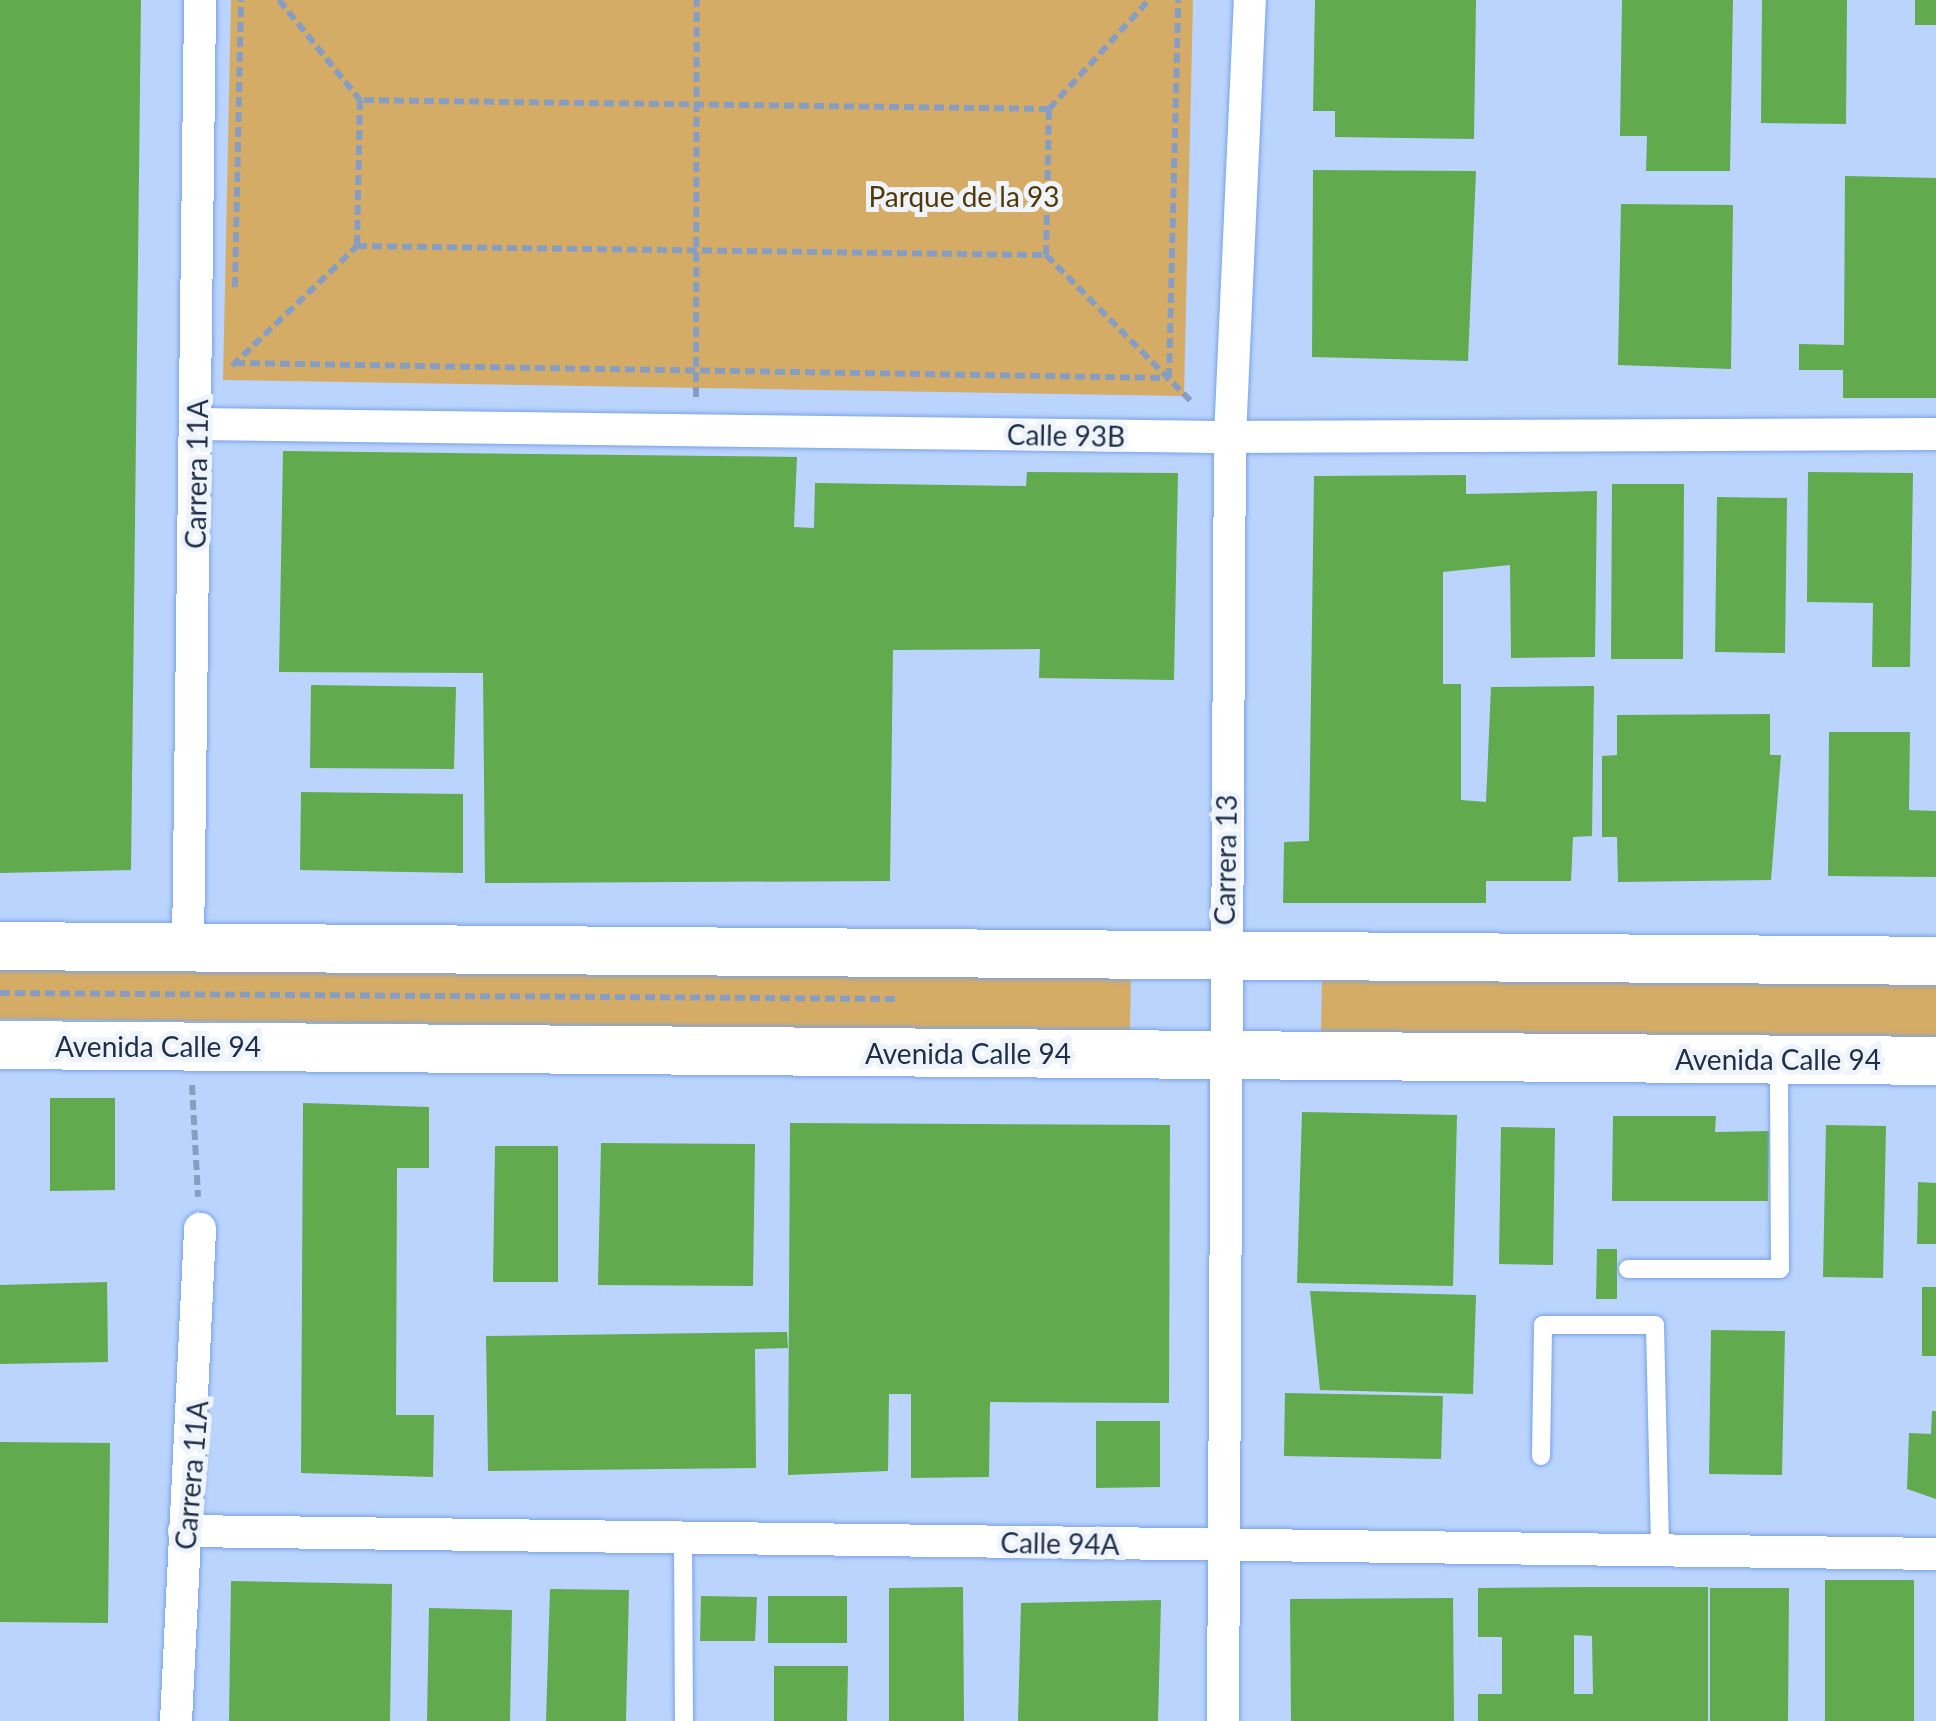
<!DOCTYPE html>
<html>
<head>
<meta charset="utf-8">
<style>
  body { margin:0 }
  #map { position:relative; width:1936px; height:1721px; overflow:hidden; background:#bad4fd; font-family:Lato,sans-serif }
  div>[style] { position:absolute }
  .green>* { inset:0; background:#d5ac66 }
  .building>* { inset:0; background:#61aa4e }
  .path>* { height:6px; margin-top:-3px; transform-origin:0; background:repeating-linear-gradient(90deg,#879ec2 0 10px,transparent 0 15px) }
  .roads { filter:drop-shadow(0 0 2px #7aa3e5) drop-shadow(0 0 2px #7aa3e5) }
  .lane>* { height:18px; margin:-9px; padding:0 9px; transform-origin:9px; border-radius:9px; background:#fff }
  .street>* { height:32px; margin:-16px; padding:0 16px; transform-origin:16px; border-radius:16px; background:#fff }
  .secondary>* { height:48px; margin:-24px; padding:0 24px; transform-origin:24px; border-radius:24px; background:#fff }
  span { translate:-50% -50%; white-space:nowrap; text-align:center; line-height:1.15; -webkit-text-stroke:10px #eff4fb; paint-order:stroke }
  .park-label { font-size:28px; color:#513806 }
  .street-label { font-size:28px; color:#1e2e49 }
</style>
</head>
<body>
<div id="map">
  <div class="green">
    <i style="clip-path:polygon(231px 0,1193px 0,1184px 396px,223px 380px)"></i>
    <i style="clip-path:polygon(0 960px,1131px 972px,1130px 1032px,0 1019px)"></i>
    <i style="clip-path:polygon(1322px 973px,1936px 979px,1936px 1039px,1321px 1032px)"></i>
  </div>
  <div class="building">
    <i style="clip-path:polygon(0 0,141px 0,131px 870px,0 873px)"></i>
    <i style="clip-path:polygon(1315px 0,1476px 0,1474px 139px,1335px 137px,1335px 111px,1313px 111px)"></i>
    <i style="clip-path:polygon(1622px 0,1733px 0,1730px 171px,1646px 171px,1647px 136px,1620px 136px)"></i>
    <i style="clip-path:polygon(1762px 0,1847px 0,1846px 124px,1761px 123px)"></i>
    <i style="clip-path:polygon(1915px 0,1936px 0,1936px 25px,1915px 25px)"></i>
    <i style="clip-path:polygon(1313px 170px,1476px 171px,1468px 361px,1312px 357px)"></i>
    <i style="clip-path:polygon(1845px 176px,1936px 178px,1936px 398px,1843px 398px,1843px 370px,1799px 370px,1799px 344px,1844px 345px)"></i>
    <i style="clip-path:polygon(1621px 204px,1733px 205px,1731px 369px,1618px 365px)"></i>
    <i style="clip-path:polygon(283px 451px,797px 457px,794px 527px,814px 528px,815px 483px,1026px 486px,1027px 472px,1178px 473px,1174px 680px,1039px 678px,1040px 649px,893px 650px,890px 881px,485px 883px,483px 673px,279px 672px)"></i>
    <i style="clip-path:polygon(1808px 472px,1913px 473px,1910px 667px,1872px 667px,1873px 603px,1807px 602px)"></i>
    <i style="clip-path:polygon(1466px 475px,1466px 494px,1597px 491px,1595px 657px,1511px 658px,1510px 565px,1443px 572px,1443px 684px,1461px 684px,1461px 800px,1486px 802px,1491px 687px,1594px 686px,1592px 836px,1573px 837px,1571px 881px,1486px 881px,1486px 903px,1283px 903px,1284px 842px,1309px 841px,1314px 476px)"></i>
    <i style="clip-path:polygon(1612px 484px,1684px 484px,1683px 659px,1611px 659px)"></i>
    <i style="clip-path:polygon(1717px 497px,1787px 498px,1785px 653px,1715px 652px)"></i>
    <i style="clip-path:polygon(311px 685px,456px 687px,454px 769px,310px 768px)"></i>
    <i style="clip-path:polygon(1770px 714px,1770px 755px,1781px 755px,1771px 880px,1618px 882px,1617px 837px,1602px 837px,1602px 756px,1617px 755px,1617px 715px)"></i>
    <i style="clip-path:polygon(1829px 732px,1910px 732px,1909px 810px,1936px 811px,1936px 877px,1828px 876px)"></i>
    <i style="clip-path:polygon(301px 792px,463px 794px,463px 873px,300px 870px)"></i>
    <i style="clip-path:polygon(50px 1098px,115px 1098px,115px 1190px,50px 1191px)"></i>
    <i style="clip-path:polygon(303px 1103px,429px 1107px,429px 1168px,397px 1168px,396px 1415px,434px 1415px,433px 1477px,301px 1473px)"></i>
    <i style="clip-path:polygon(1302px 1112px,1457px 1115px,1453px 1286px,1297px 1283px)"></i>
    <i style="clip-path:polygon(1613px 1116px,1716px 1116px,1715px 1132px,1769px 1131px,1768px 1201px,1612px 1201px)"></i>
    <i style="clip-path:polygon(790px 1123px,1170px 1125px,1169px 1403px,990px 1402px,989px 1477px,911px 1478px,911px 1394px,889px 1394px,888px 1471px,788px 1475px)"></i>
    <i style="clip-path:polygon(1826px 1125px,1886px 1126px,1883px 1278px,1823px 1277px)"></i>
    <i style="clip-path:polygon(1501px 1127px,1555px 1128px,1553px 1265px,1499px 1264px)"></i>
    <i style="clip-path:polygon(601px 1143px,755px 1144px,753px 1286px,598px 1285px)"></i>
    <i style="clip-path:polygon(495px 1146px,558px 1146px,558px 1282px,493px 1282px)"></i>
    <i style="clip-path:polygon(1918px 1182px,1936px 1183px,1936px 1244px,1917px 1244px)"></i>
    <i style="clip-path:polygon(1597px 1249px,1617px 1249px,1617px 1299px,1596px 1299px)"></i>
    <i style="clip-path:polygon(107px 1282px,108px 1362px,0 1364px,0 1285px)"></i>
    <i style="clip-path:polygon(1922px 1287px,1936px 1287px,1936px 1356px,1922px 1356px)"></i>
    <i style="clip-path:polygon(1310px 1291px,1476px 1295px,1473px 1394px,1320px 1390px)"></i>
    <i style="clip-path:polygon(1711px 1330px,1785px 1331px,1782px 1475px,1709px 1474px)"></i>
    <i style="clip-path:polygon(787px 1332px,788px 1348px,755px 1349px,756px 1468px,488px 1471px,486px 1336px)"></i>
    <i style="clip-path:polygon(1285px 1393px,1443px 1396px,1441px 1459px,1284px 1456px)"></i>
    <i style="clip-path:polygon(1932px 1411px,1936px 1411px,1936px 1499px,1907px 1489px,1909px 1433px,1931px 1434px)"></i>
    <i style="clip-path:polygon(1096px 1421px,1160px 1421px,1160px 1487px,1096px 1488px)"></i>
    <i style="clip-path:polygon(0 1442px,110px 1443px,108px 1623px,0 1622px)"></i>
    <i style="clip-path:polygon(1825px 1580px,1914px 1580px,1914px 1721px,1825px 1721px)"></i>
    <i style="clip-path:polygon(231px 1581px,392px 1584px,390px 1721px,229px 1721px)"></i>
    <i style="clip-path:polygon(963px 1587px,964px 1721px,889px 1721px,889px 1588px)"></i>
    <i style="clip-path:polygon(evenodd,1593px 1587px,1708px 1587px,1708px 1721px,1478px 1721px,1478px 1694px,1502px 1694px,1502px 1637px,1478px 1637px,1478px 1588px,1593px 1587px,1574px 1635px,1592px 1636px,1593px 1694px,1574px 1694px,1574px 1635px)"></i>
    <i style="clip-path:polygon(1710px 1588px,1789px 1588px,1788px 1721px,1710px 1721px)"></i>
    <i style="clip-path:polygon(550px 1589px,629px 1590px,626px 1721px,546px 1721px)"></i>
    <i style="clip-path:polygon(701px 1596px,757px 1597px,755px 1641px,700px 1641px)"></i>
    <i style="clip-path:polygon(768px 1596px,847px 1596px,847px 1643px,768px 1643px)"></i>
    <i style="clip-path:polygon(1453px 1598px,1454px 1721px,1291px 1721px,1290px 1599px)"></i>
    <i style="clip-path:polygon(1161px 1600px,1158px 1721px,1018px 1721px,1021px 1603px)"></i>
    <i style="clip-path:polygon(429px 1608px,512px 1610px,510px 1721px,427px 1721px)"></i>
    <i style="clip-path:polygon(774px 1666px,848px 1666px,847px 1721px,774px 1721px)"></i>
  </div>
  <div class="path">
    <i style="left:279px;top:0;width:129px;rotate:51deg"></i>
    <i style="left:1049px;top:109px;width:148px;rotate:-47.5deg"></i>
    <i style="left:1046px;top:255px;width:209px;rotate:45.2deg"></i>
    <i style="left:235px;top:287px;width:287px;rotate:-88.8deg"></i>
    <i style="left:235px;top:363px;width:934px;rotate:0.92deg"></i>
    <i style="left:1169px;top:378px;width:378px;rotate:-88.6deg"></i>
    <i style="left:232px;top:366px;width:173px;rotate:-43.8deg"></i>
    <i style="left:357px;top:246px;width:689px;rotate:0.75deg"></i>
    <i style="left:1046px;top:255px;width:146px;rotate:-88.8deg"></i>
    <i style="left:1049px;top:109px;width:689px;rotate:-179.25deg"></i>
    <i style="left:360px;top:100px;width:146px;rotate:91.2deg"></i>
    <i style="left:696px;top:397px;width:397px;rotate:-89.9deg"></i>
    <i style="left:0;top:993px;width:895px;rotate:0.38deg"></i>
    <i style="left:192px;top:1085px;width:112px;rotate:86.9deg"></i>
  </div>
  <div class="roads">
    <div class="lane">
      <i style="left:1628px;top:1269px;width:152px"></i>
      <i style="left:1780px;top:1269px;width:209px;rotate:-90.3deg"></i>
      <i style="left:1541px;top:1456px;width:131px;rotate:-89.1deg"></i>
      <i style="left:1543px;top:1325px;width:112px"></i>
      <i style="left:1655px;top:1325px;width:225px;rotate:88.7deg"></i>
      <i style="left:683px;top:1538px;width:183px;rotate:89.7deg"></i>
    </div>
    <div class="street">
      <i style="left:197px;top:424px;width:1016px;rotate:0.73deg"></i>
      <i style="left:1213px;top:437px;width:723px;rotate:-0.24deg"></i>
      <i style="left:188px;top:948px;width:948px;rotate:-89.27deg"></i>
      <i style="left:184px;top:1531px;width:1752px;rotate:0.75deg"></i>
      <i style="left:176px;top:1721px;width:493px;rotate:-87.2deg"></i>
      <i style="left:1223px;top:1721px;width:1284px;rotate:-89.69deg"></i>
      <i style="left:1230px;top:437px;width:437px;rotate:-87.4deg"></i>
    </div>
    <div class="secondary">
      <i style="left:0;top:946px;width:1936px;rotate:0.44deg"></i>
      <i style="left:0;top:1045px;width:1936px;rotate:0.47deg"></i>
    </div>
  </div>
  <div class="park-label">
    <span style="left:964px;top:196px">Parque de la 93</span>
  </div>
  <div class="street-label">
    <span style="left:1066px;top:435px;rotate:1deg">Calle 93B</span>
    <span style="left:196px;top:474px;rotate:-89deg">Carrera 11A</span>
    <span style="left:1225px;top:860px;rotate:-89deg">Carrera 13</span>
    <span style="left:158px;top:1046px">Avenida Calle 94</span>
    <span style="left:968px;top:1053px">Avenida Calle 94</span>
    <span style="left:1778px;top:1059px">Avenida Calle 94</span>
    <span style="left:191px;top:1475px;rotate:-85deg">Carrera 11A</span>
    <span style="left:1060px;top:1543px;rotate:1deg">Calle 94A</span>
  </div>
</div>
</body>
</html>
